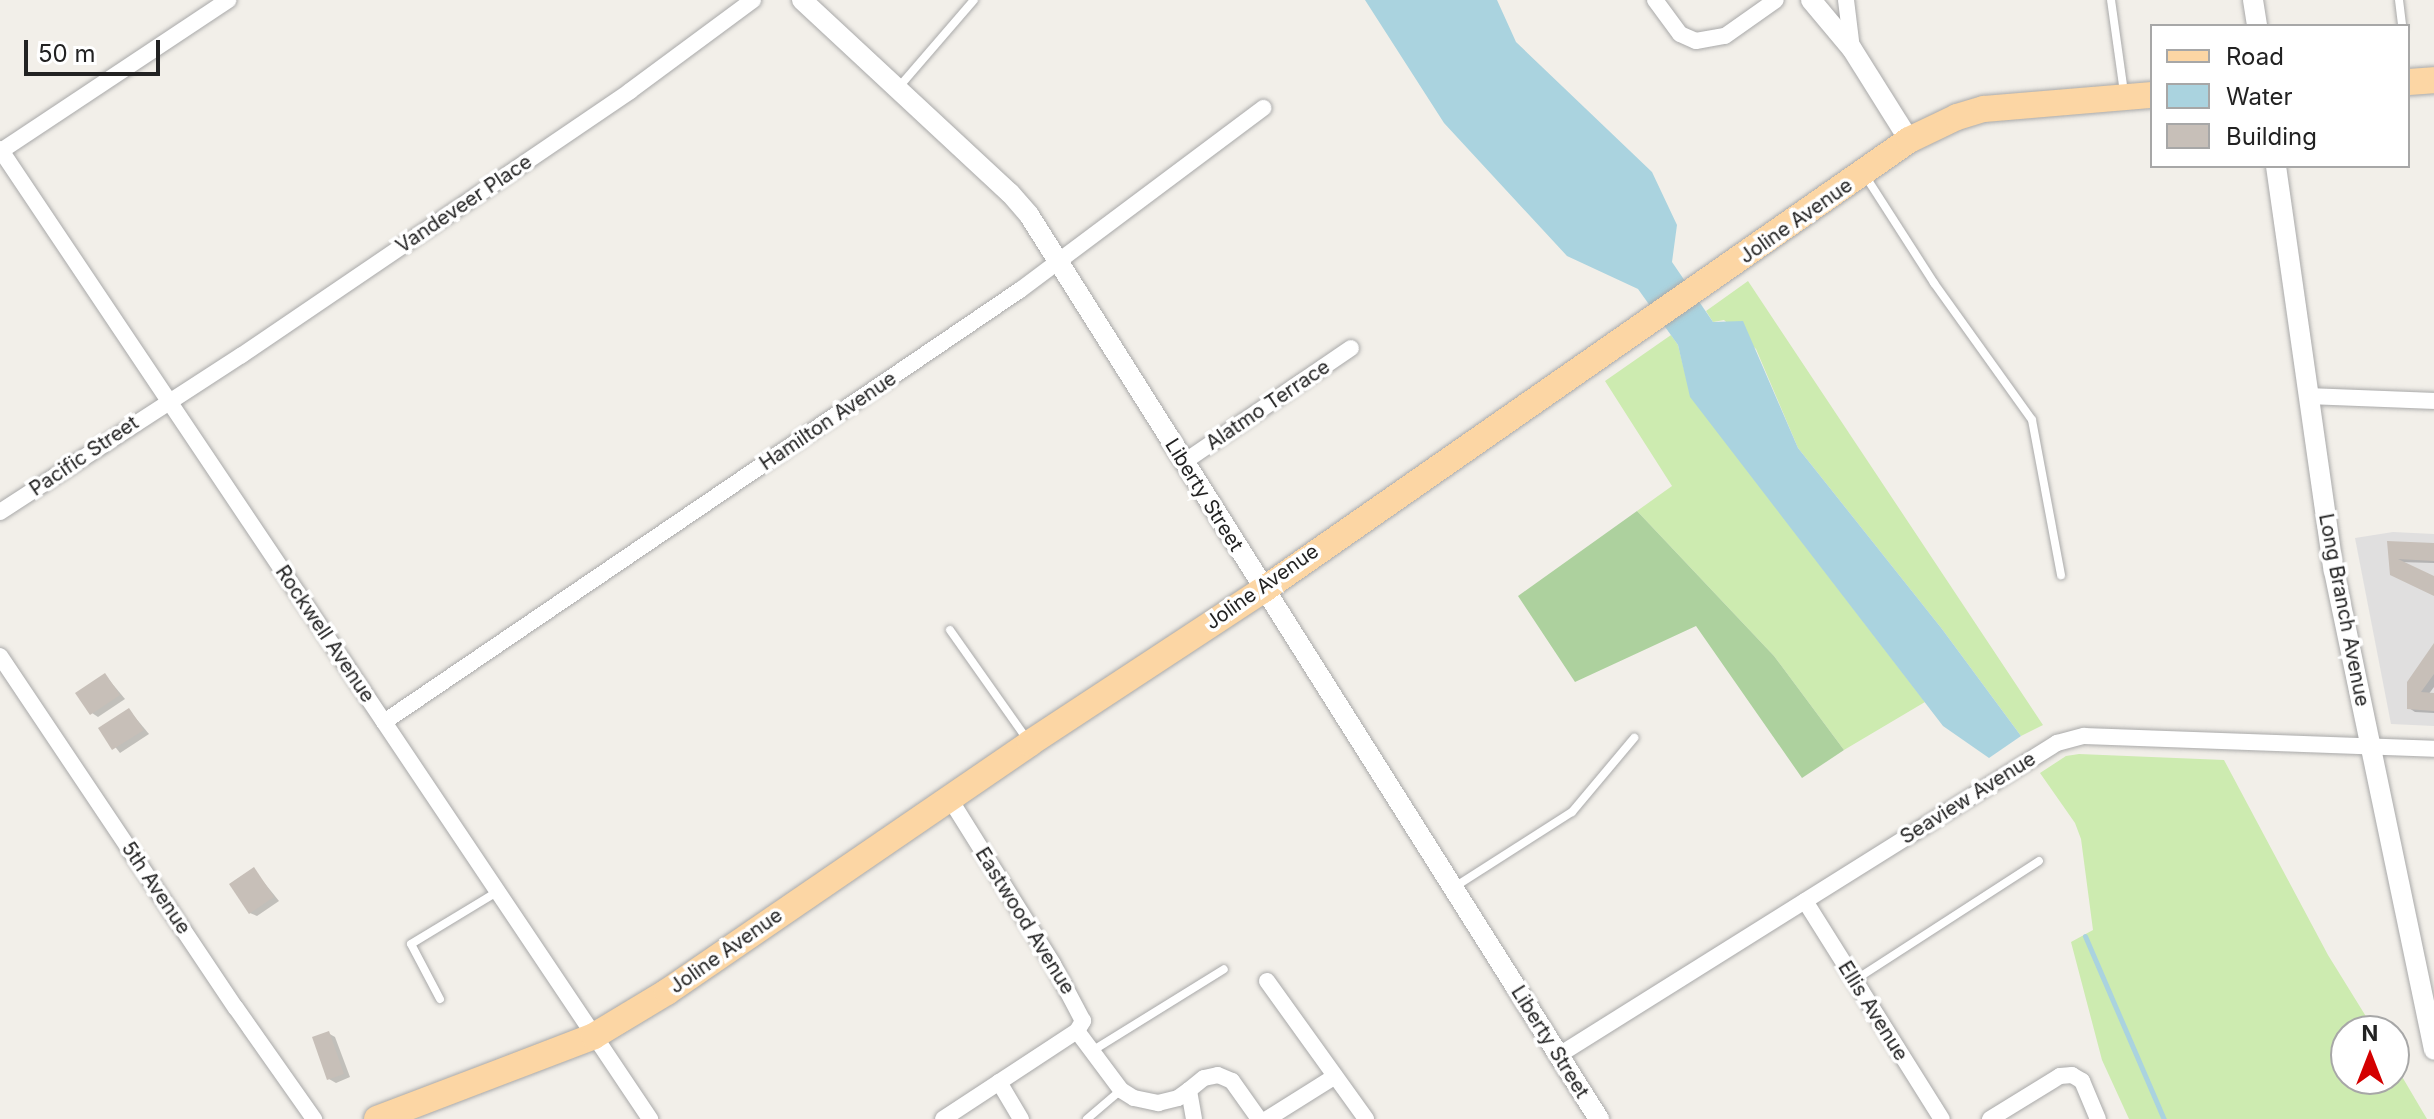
<!DOCTYPE html>
<html>
<head>
<meta charset="utf-8">
<style>
  body { margin:0 }
  #map { position:relative; width:2434px; height:1119px; overflow:hidden; background:#f2efe9; font-family:Inter,sans-serif }
  div>[style] { position:absolute }
  .residential>* { inset:0; background:#e0dfdf }
  .grass>* { inset:0; background:#cdebb0 }
  .forest>* { inset:0; background:#add19e }
  .water>* { inset:0; background:#aad3df }
  .shadow>* { inset:0; background:#0003 }
  .stream>* { height:5px; margin:-2.5px; padding:0 2.5px; transform-origin:2.5px; border-radius:2.5px; background:#aad3df }
  .building>* { inset:0; background:#c7bfb8 }
  .roads { filter:drop-shadow(0 0 2px #a9a9a9) drop-shadow(0 0 2px #a9a9a9) }
  .service>* { height:8px; margin:-4px; padding:0 4px; transform-origin:4px; border-radius:4px; background:#fff }
  .minor>* { height:16px; margin:-8px; padding:0 8px; transform-origin:8px; border-radius:8px; background:#fff }
  .tertiary>* { height:20px; margin:-10px; padding:0 10px; transform-origin:10px; border-radius:10px; background:#fff }
  .primary>* { height:26px; margin:-13px; padding:0 13px; transform-origin:13px; border-radius:13px; background:#fcd6a4 }
  span { translate:-50% -50%; white-space:nowrap; text-align:center; line-height:1.15; -webkit-text-stroke:7px #fff; paint-order:stroke }
  .street-label { font-size:20px; color:#222 }
  .legend { position:absolute; left:2150px; top:24px; width:260px; height:144px; box-sizing:border-box; background:#fff; border:2px solid #a7a7a7; margin:0; padding:10px 14px; list-style:none; font-size:24px; color:#222 }
  .legend li { display:flex; align-items:center; gap:16px; height:40px }
  .legend b { width:40px; border:2px solid #a7a7a7 }
  .north { position:absolute; left:2330px; top:1015px; width:80px; height:80px; box-sizing:border-box; background:#fff; border:2px solid #a7a7a7; border-radius:50%; rotate:0deg; font-size:22px; font-weight:700; line-height:32px; text-align:center; color:#222 }
  .north::after { content:''; display:block; margin:auto; width:28px; height:36px; background:#d40000; clip-path:polygon(50% 0,100% 100%,50% 72%,0 100%) }
  .scale { position:absolute; left:24px; top:40px; width:136px; height:36px; box-sizing:border-box; border:4px solid #222; border-top:0; padding-left:10px; font-size:24px; line-height:28px; white-space:nowrap; color:#222; -webkit-text-stroke:6px #fff; paint-order:stroke }
</style>
</head>
<body>
<div id="map">
  <div class="residential">
    <i style="clip-path:polygon(2393px 532px,2434px 534px,2434px 726px,2391px 724px,2355px 538px)"></i>
  </div>
  <div class="grass">
    <i style="clip-path:polygon(1748px 281px,2043px 725px,2021px 736px,1942px 629px,1798px 448px,1756px 349px,1724px 320px,1713px 322px,1706px 311px)"></i>
    <i style="clip-path:polygon(1671px 335px,1678px 345px,1691px 397px,1925px 702px,1844px 750px,1774px 656px,1637px 511px,1672px 486px,1605px 381px)"></i>
    <i style="clip-path:polygon(2079px 754px,2224px 760px,2328px 955px,2375px 1031px,2346px 1031px,2346px 1079px,2394px 1079px,2394px 1063px,2427px 1119px,2129px 1119px,2102px 1060px,2071px 942px,2093px 930px,2081px 839px,2075px 823px,2040px 773px,2066px 756px)"></i>
  </div>
  <div class="forest">
    <i style="clip-path:polygon(1637px 511px,1774px 656px,1844px 750px,1802px 778px,1696px 626px,1575px 682px,1518px 596px)"></i>
  </div>
  <div class="water">
    <i style="clip-path:polygon(1365px 0,1497px 0,1516px 42px,1652px 172px,1677px 225px,1672px 262px,1713px 322px,1743px 321px,1798px 448px,1942px 629px,2021px 736px,1989px 758px,1943px 726px,1690px 397px,1678px 345px,1638px 289px,1567px 256px,1444px 123px)"></i>
  </div>
  <div class="shadow">
    <i style="clip-path:polygon(2389px 543px,2434px 545px,2434px 563px,2398px 562px,2434px 578px,2434px 594px,2399px 578px)"></i>
    <i style="clip-path:polygon(2434px 647px,2434px 687px,2428px 695px,2434px 695px,2434px 713px,2415px 712px,2409px 708px)"></i>
    <i style="clip-path:polygon(105px 675px,125px 699px,98px 717px,92px 713px)"></i>
    <i style="clip-path:polygon(129px 710px,149px 734px,120px 753px,101px 729px)"></i>
    <i style="clip-path:polygon(254px 870px,279px 901px,257px 916px,250px 913px)"></i>
    <i style="clip-path:polygon(328px 1033px,335px 1037px,350px 1077px,336px 1083px,329px 1079px)"></i>
  </div>
  <div class="stream">
    <i style="left:2085px;top:936px;width:199px;rotate:66.7deg"></i>
  </div>
  <div class="building">
    <i style="clip-path:polygon(2387px 541px,2434px 543px,2434px 561px,2398px 559px,2434px 576px,2434px 596px,2390px 575px)"></i>
    <i style="clip-path:polygon(2434px 643px,2434px 674px,2421px 692px,2434px 693px,2434px 711px,2407px 709px,2407px 682px)"></i>
    <i style="clip-path:polygon(105px 673px,120px 695px,90px 715px,75px 693px)"></i>
    <i style="clip-path:polygon(129px 708px,144px 730px,112px 750px,98px 728px)"></i>
    <i style="clip-path:polygon(254px 867px,274px 897px,249px 914px,229px 884px)"></i>
    <i style="clip-path:polygon(329px 1031px,344px 1074px,327px 1080px,312px 1037px)"></i>
  </div>
  <div class="roads">
    <div class="service">
      <i style="left:2111px;top:0;width:93px;rotate:82deg"></i>
      <i style="left:2399px;top:0;width:26px;rotate:83deg"></i>
      <i style="left:898px;top:88px;width:116px;rotate:-49.2deg"></i>
      <i style="left:1866px;top:177px;width:126px;rotate:57.3deg"></i>
      <i style="left:1934px;top:283px;width:168px;rotate:54.4deg"></i>
      <i style="left:2032px;top:420px;width:158px;rotate:79.4deg"></i>
      <i style="left:950px;top:630px;width:133px;rotate:54.8deg"></i>
      <i style="left:1453px;top:888px;width:141px;rotate:-32.6deg"></i>
      <i style="left:1572px;top:812px;width:97px;rotate:-50deg"></i>
      <i style="left:1855px;top:980px;width:219px;rotate:-32.9deg"></i>
      <i style="left:440px;top:999px;width:62px;rotate:-117.8deg"></i>
      <i style="left:411px;top:944px;width:100px;rotate:-31.2deg"></i>
      <i style="left:1092px;top:1051px;width:155px;rotate:-31.8deg"></i>
      <i style="left:1087px;top:1119px;width:45px;rotate:-40.5deg"></i>
    </div>
    <div class="minor">
      <i style="left:1655px;top:0;width:42px;rotate:53.7deg"></i>
      <i style="left:1680px;top:34px;width:17px;rotate:24deg"></i>
      <i style="left:1696px;top:41px;width:29px;rotate:-10deg"></i>
      <i style="left:1725px;top:36px;width:62px;rotate:-35.2deg"></i>
      <i style="left:1846px;top:0;width:49px;rotate:83deg"></i>
      <i style="left:0;top:149px;width:1168px;rotate:56.17deg"></i>
      <i style="left:1px;top:151px;width:273px;rotate:-33.6deg"></i>
      <i style="left:2309px;top:396px;width:125px;rotate:2.3deg"></i>
      <i style="left:1184px;top:462px;width:202px;rotate:-34.3deg"></i>
      <i style="left:0;top:512px;width:288px;rotate:-33deg"></i>
      <i style="left:242px;top:355px;width:469px;rotate:-34.2deg"></i>
      <i style="left:630px;top:91px;width:153px;rotate:-36.5deg"></i>
      <i style="left:0;top:656px;width:424px;rotate:56.2deg"></i>
      <i style="left:236px;top:1008px;width:136px;rotate:54.9deg"></i>
      <i style="left:384px;top:722px;width:769px;rotate:-34.19deg"></i>
      <i style="left:1020px;top:290px;width:304px;rotate:-36.8deg"></i>
      <i style="left:1805px;top:901px;width:257px;rotate:57.9deg"></i>
      <i style="left:1267px;top:981px;width:170px;rotate:54.3deg"></i>
      <i style="left:1077px;top:1031px;width:74px;rotate:53.3deg"></i>
      <i style="left:1121px;top:1090px;width:15px;rotate:32deg"></i>
      <i style="left:1134px;top:1098px;width:25px;rotate:12deg"></i>
      <i style="left:1158px;top:1103px;width:21px;rotate:-14deg"></i>
      <i style="left:1178px;top:1098px;width:14px;rotate:-36deg"></i>
      <i style="left:1559px;top:1055px;width:588px;rotate:-32.07deg"></i>
      <i style="left:2057px;top:743px;width:28px;rotate:-15deg"></i>
      <i style="left:2084px;top:736px;width:350px;rotate:2.1deg"></i>
      <i style="left:999px;top:1082px;width:43px;rotate:59.3deg"></i>
      <i style="left:943px;top:1119px;width:160px;rotate:-33.3deg"></i>
      <i style="left:1077px;top:1031px;width:12px;rotate:-59deg"></i>
      <i style="left:1083px;top:1021px;width:64px;rotate:-117.8deg"></i>
      <i style="left:1053px;top:964px;width:195px;rotate:-122deg"></i>
      <i style="left:1194px;top:1119px;width:29px;rotate:-100deg"></i>
      <i style="left:1189px;top:1090px;width:19px;rotate:-39deg"></i>
      <i style="left:1204px;top:1078px;width:14px;rotate:-12deg"></i>
      <i style="left:1218px;top:1075px;width:15px;rotate:23deg"></i>
      <i style="left:1232px;top:1081px;width:47px;rotate:54.6deg"></i>
      <i style="left:1267px;top:1119px;width:79px;rotate:-32.1deg"></i>
      <i style="left:1990px;top:1119px;width:82px;rotate:-31.6deg"></i>
      <i style="left:2060px;top:1076px;width:12px;rotate:-5deg"></i>
      <i style="left:2072px;top:1075px;width:12px;rotate:31deg"></i>
      <i style="left:2082px;top:1081px;width:41px;rotate:67.2deg"></i>
    </div>
    <div class="tertiary">
      <i style="left:802px;top:0;width:284px;rotate:42.9deg"></i>
      <i style="left:1010px;top:193px;width:29px;rotate:49deg"></i>
      <i style="left:1029px;top:215px;width:1069px;rotate:57.77deg"></i>
      <i style="left:1811px;top:0;width:64px;rotate:50.1deg"></i>
      <i style="left:1852px;top:49px;width:107px;rotate:57.9deg"></i>
      <i style="left:2253px;top:0;width:26px;rotate:81deg"></i>
      <i style="left:2276px;top:166px;width:409px;rotate:81.9deg"></i>
      <i style="left:2334px;top:571px;width:489px;rotate:78.2deg"></i>
    </div>
    <div class="primary">
      <i style="left:2408px;top:82px;width:26px;rotate:-4deg"></i>
      <i style="left:377px;top:1119px;width:232px;rotate:-20.9deg"></i>
      <i style="left:594px;top:1036px;width:85px;rotate:-31.1deg"></i>
      <i style="left:667px;top:992px;width:440px;rotate:-34.4deg"></i>
      <i style="left:1030px;top:743px;width:279px;rotate:-33.3deg"></i>
      <i style="left:1263px;top:590px;width:787px;rotate:-34.86deg"></i>
      <i style="left:1909px;top:140px;width:53px;rotate:-25.6deg"></i>
      <i style="left:1957px;top:117px;width:28px;rotate:-17deg"></i>
      <i style="left:1984px;top:109px;width:169px;rotate:-4.8deg"></i>
    </div>
  </div>
  <div class="street-label">
    <span style="left:464px;top:204px;rotate:-34deg">Vandeveer Place</span>
    <span style="left:1796px;top:221px;rotate:-35deg">Joline Avenue</span>
    <span style="left:1268px;top:405px;rotate:-34deg">Alatmo Terrace</span>
    <span style="left:828px;top:421px;rotate:-34deg">Hamilton Avenue</span>
    <span style="left:84px;top:456px;rotate:-34deg">Pacific Street</span>
    <span style="left:1204px;top:495px;rotate:58deg">Liberty Street</span>
    <span style="left:1262px;top:587px;rotate:-35deg">Joline Avenue</span>
    <span style="left:2344px;top:610px;rotate:79deg">Long Branch Avenue</span>
    <span style="left:325px;top:634px;rotate:56deg">Rockwell Avenue</span>
    <span style="left:1968px;top:798px;rotate:-32deg">Seaview Avenue</span>
    <span style="left:156px;top:888px;rotate:56deg">5th Avenue</span>
    <span style="left:1025px;top:921px;rotate:58deg">Eastwood Avenue</span>
    <span style="left:726px;top:951px;rotate:-35deg">Joline Avenue</span>
    <span style="left:1873px;top:1011px;rotate:58deg">Ellis Avenue</span>
    <span style="left:1550px;top:1042px;rotate:58deg">Liberty Street</span>
  </div>
  <ul class="legend">
  <li><b style="height:10px;background:#fcd6a4"></b>Road</li>
  <li><b style="height:22px;background:#aad3df"></b>Water</li>
  <li><b style="height:22px;background:#c7bfb8"></b>Building</li>
  </ul>
  <div class="north">N</div>
  <div class="scale">50 m</div>
</div>
</body>
</html>
